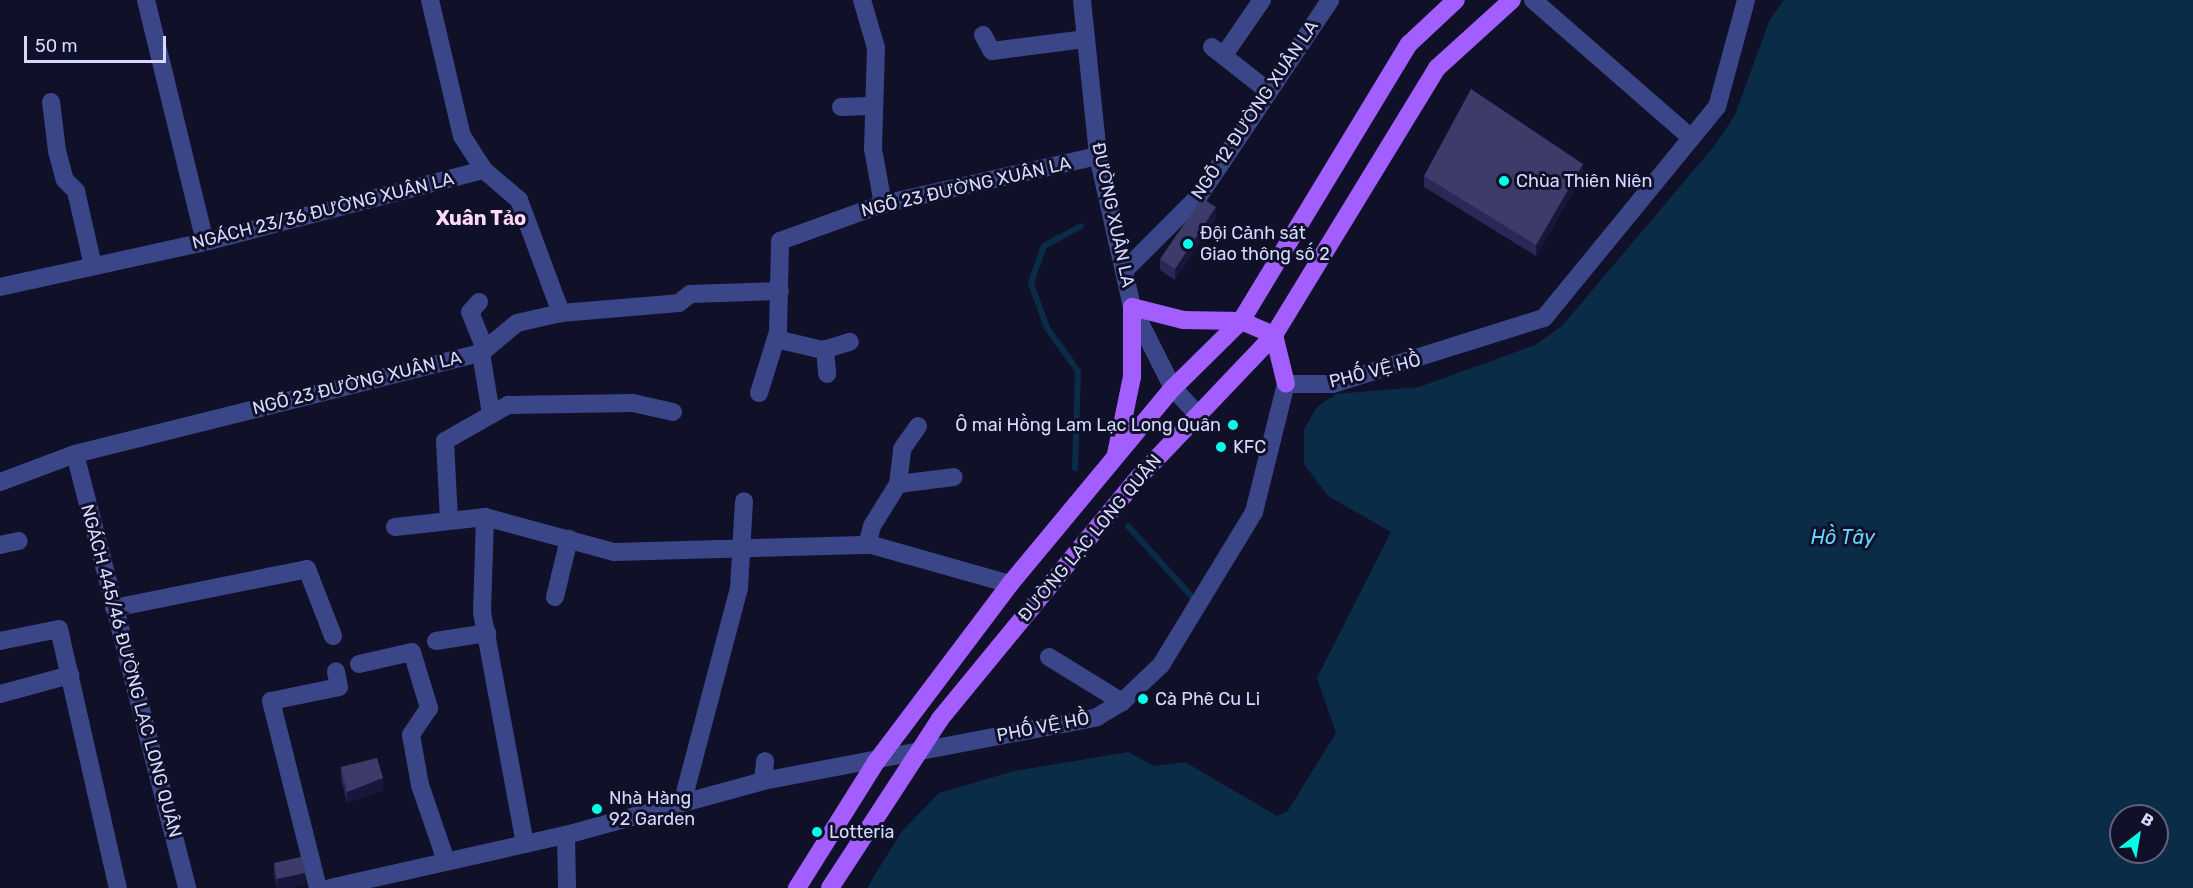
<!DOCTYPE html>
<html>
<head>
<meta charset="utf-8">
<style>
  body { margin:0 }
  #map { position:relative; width:2193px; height:888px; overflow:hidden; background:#101028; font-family:Rubik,sans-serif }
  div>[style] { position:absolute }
  .water>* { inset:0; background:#0a2c47 }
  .stream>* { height:6px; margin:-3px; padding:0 3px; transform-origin:3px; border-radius:3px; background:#0a2c47 }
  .minor>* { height:18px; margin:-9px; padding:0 9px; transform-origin:9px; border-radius:9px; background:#3a4688 }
  .major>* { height:18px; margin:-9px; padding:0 9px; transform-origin:9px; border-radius:9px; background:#a35eff }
  .wall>* { inset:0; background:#292857 }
  .shaded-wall>* { inset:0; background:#17173c }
  .building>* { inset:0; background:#3c3b69 }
  .dots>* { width:16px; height:16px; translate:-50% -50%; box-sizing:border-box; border:3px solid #101028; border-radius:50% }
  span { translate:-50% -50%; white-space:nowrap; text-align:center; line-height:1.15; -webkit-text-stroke:6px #101028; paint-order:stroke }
  .street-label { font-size:18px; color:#d7daff }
  .poi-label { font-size:18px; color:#d7daff }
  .left { translate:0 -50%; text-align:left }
  .right { translate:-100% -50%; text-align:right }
  .neighbourhood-label { font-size:20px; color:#ffd9f9; font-weight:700 }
  .water-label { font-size:20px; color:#65d6ff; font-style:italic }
  .north { position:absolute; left:2109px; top:804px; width:60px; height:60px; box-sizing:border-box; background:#101028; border:2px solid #60617e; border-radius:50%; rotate:31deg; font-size:16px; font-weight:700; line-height:24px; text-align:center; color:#d7daff }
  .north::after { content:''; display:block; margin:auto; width:21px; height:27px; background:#03ffe7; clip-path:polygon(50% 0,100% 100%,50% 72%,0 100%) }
  .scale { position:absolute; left:24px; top:36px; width:142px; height:27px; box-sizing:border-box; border:3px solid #d7daff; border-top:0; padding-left:8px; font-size:18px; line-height:21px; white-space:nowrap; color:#d7daff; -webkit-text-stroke:4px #101028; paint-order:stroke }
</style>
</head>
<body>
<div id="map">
  <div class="water">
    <i style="clip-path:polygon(evenodd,1784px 0,2193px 0,2193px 888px,867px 888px,902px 831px,939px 793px,1014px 771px,1128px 752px,1154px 766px,1185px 762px,1277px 816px,1287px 812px,1336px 733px,1317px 678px,1391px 532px,1328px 496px,1304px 464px,1304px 429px,1317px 407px,1336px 394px,1419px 387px,1535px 345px,1562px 326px,1715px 145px,1735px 115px,1770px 19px,1784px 0,2121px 816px,2157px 816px,2157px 852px,2121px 852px,2121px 816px)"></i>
  </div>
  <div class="stream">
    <i style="left:1075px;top:468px;width:97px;rotate:-88.2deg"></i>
    <i style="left:1078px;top:371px;width:53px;rotate:-125.8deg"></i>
    <i style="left:1047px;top:328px;width:48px;rotate:-109.6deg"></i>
    <i style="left:1031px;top:283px;width:39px;rotate:-71deg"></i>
    <i style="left:1044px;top:246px;width:42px;rotate:-28.4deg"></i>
    <i style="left:1128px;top:526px;width:96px;rotate:48deg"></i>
  </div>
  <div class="minor">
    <i style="left:146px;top:0;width:249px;rotate:76.3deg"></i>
    <i style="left:430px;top:0;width:140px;rotate:76.8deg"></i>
    <i style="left:462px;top:136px;width:40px;rotate:57.1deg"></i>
    <i style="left:484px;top:170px;width:46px;rotate:40.6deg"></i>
    <i style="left:519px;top:200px;width:121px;rotate:69.6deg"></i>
    <i style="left:862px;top:0;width:50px;rotate:73.7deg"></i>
    <i style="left:876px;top:48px;width:101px;rotate:91.7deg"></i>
    <i style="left:873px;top:149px;width:56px;rotate:79.7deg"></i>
    <i style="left:1082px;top:0;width:157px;rotate:84.1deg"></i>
    <i style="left:1098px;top:156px;width:155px;rotate:77.3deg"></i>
    <i style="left:1132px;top:307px;width:91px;rotate:63.2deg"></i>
    <i style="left:1173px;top:388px;width:34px;rotate:47deg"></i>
    <i style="left:1533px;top:0;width:210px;rotate:41.1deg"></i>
    <i style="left:983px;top:35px;width:18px;rotate:61deg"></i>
    <i style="left:992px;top:51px;width:95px;rotate:-7.3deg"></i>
    <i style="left:1212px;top:47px;width:70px;rotate:38deg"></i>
    <i style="left:1224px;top:55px;width:67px;rotate:-55.4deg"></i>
    <i style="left:51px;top:102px;width:49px;rotate:83deg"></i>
    <i style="left:57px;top:151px;width:30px;rotate:75deg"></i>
    <i style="left:65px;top:180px;width:16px;rotate:45deg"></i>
    <i style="left:76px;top:191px;width:77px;rotate:77.2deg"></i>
    <i style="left:841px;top:107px;width:33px;rotate:-2deg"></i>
    <i style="left:1126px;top:269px;width:103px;rotate:-45deg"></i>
    <i style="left:1199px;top:196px;width:236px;rotate:-56.2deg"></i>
    <i style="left:0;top:287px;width:210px;rotate:-12.4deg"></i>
    <i style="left:205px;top:242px;width:288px;rotate:-14.5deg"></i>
    <i style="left:479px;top:302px;width:13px;rotate:132deg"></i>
    <i style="left:470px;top:312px;width:38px;rotate:68deg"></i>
    <i style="left:776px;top:339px;width:48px;rotate:13.2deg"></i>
    <i style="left:823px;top:350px;width:28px;rotate:-17deg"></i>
    <i style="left:825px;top:349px;width:25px;rotate:85deg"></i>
    <i style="left:481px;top:353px;width:62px;rotate:80.7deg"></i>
    <i style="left:759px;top:393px;width:64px;rotate:-72.7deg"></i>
    <i style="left:778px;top:332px;width:91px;rotate:-88.7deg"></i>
    <i style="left:780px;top:241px;width:109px;rotate:-19.8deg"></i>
    <i style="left:883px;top:204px;width:220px;rotate:-12.6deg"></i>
    <i style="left:75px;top:454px;width:448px;rotate:75.5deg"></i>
    <i style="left:0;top:482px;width:80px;rotate:-20.5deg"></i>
    <i style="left:75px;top:454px;width:418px;rotate:-14deg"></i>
    <i style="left:481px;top:353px;width:47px;rotate:-39.8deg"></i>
    <i style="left:517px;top:323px;width:45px;rotate:-12.8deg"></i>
    <i style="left:561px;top:313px;width:118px;rotate:-4.8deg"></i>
    <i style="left:679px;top:303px;width:14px;rotate:-39deg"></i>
    <i style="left:690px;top:294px;width:90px;rotate:-1.9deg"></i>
    <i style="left:898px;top:484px;width:35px;rotate:-83deg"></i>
    <i style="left:902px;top:449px;width:28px;rotate:-55deg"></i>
    <i style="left:485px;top:517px;width:95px;rotate:91.8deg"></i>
    <i style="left:482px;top:612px;width:236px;rotate:79.5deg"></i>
    <i style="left:449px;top:520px;width:79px;rotate:-92.9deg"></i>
    <i style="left:445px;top:441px;width:73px;rotate:-29.7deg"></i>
    <i style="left:508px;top:405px;width:125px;rotate:-0.9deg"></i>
    <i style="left:633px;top:403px;width:41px;rotate:12.7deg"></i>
    <i style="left:395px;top:527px;width:91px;rotate:-6.3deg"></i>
    <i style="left:485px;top:517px;width:134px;rotate:15.2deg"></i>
    <i style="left:614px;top:552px;width:258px;rotate:-1.6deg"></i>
    <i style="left:872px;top:545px;width:143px;rotate:15.8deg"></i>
    <i style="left:0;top:545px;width:19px;rotate:-12deg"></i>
    <i style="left:867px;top:545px;width:20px;rotate:-75deg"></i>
    <i style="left:872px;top:526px;width:49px;rotate:-58.2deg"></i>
    <i style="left:898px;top:484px;width:56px;rotate:-7.1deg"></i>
    <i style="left:555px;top:597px;width:60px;rotate:-76.4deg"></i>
    <i style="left:114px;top:608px;width:197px;rotate:-11.4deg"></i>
    <i style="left:307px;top:569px;width:72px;rotate:68.8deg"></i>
    <i style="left:0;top:641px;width:60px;rotate:-11.5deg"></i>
    <i style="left:59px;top:629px;width:266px;rotate:77.2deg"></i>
    <i style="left:436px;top:641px;width:52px;rotate:-8.9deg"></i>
    <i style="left:1049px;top:657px;width:86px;rotate:31.7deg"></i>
    <i style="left:359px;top:664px;width:54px;rotate:-12.8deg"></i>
    <i style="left:412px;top:652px;width:59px;rotate:73.1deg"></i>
    <i style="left:429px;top:708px;width:32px;rotate:124deg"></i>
    <i style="left:411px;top:735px;width:51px;rotate:79.8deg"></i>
    <i style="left:420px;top:785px;width:80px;rotate:71.1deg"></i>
    <i style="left:0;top:694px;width:73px;rotate:-15.2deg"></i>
    <i style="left:763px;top:781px;width:20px;rotate:-84deg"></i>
    <i style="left:683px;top:800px;width:219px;rotate:-75.2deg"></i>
    <i style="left:739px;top:588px;width:87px;rotate:-86.7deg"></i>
    <i style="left:566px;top:835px;width:53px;rotate:88.9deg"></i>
    <i style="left:318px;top:888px;width:193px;rotate:-104.1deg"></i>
    <i style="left:271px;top:701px;width:69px;rotate:-11.6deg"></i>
    <i style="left:339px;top:687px;width:16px;rotate:-101deg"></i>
    <i style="left:330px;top:888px;width:242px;rotate:-12.7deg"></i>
    <i style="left:566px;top:835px;width:204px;rotate:-15.3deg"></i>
    <i style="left:763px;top:781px;width:340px;rotate:-10.8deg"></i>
    <i style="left:1097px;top:717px;width:29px;rotate:-31deg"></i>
    <i style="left:1122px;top:702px;width:54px;rotate:-43.5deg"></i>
    <i style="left:1161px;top:665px;width:179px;rotate:-58.7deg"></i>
    <i style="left:1254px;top:512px;width:132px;rotate:-76deg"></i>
    <i style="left:1286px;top:384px;width:47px"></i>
    <i style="left:1333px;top:384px;width:221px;rotate:-17.4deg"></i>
    <i style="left:1544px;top:318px;width:273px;rotate:-50.7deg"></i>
    <i style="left:1717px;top:107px;width:111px;rotate:-74.8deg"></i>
  </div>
  <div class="major">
    <i style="left:1116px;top:454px;width:79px;rotate:-78.3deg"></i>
    <i style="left:1132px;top:377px;width:70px;rotate:-90deg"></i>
    <i style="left:1132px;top:307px;width:53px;rotate:14.3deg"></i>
    <i style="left:1183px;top:320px;width:58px;rotate:1deg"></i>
    <i style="left:1241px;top:321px;width:36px;rotate:23deg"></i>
    <i style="left:1274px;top:335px;width:50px;rotate:76.2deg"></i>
    <i style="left:797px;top:888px;width:149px;rotate:-57.9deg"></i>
    <i style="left:876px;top:762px;width:223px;rotate:-53deg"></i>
    <i style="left:1010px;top:584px;width:255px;rotate:-50.3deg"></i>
    <i style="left:1173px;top:388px;width:95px;rotate:-44.6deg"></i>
    <i style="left:1241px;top:321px;width:324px;rotate:-58.8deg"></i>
    <i style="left:1409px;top:44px;width:64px;rotate:-43.1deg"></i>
    <i style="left:830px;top:888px;width:202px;rotate:-56.9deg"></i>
    <i style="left:940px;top:719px;width:313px;rotate:-50.6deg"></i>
    <i style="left:1139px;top:477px;width:196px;rotate:-46.4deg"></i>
    <i style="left:1274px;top:335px;width:313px;rotate:-58.6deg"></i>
    <i style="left:1437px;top:68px;width:101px;rotate:-42.2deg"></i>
  </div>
  <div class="wall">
    <i style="clip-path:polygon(1583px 175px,1536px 256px,1424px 187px,1424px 176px)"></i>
    <i style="clip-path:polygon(1216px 218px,1175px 280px,1160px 270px,1160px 259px)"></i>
    <i style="clip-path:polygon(341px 767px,383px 790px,347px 803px,341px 778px)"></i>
    <i style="clip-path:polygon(274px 863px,305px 884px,288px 888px,277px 888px,274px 874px)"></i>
  </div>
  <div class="shaded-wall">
    <i style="clip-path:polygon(1583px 164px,1583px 175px,1536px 256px,1536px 245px)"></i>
    <i style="clip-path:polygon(1216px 207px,1216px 218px,1175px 280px,1175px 269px)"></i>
    <i style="clip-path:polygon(383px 778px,383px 790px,347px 803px,347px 792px)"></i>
    <i style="clip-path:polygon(305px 873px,305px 884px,288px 888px,277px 888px,277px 879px)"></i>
  </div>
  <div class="building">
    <i style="clip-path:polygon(1471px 89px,1583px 164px,1536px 245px,1424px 176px)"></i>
    <i style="clip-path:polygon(1202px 198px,1216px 207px,1175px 269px,1160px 259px)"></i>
    <i style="clip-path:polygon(377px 758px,383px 778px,347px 792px,341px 767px)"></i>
    <i style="clip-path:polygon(301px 857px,305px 873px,277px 879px,274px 863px)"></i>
  </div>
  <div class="dots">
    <i style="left:1504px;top:181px;background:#03ffe7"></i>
    <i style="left:1188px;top:244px;background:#03ffe7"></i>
    <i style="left:1233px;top:425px;background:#03ffe7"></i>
    <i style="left:1221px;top:447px;background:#03ffe7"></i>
    <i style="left:1143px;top:699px;background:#03ffe7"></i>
    <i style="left:597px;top:809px;background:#03ffe7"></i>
    <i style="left:817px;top:832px;background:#03ffe7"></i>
  </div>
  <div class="street-label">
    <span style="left:1255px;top:110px;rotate:-56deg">NGÕ 12 ĐƯỜNG XUÂN LA</span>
    <span style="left:966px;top:187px;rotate:-13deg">NGÕ 23 ĐƯỜNG XUÂN LA</span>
    <span style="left:323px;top:211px;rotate:-14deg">NGÁCH 23/36 ĐƯỜNG XUÂN LA</span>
    <span style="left:1113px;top:215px;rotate:78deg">ĐƯỜNG XUÂN LA</span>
    <span style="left:1375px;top:371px;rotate:-14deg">PHỐ VỆ HỒ</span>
    <span style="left:357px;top:383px;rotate:-14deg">NGÕ 23 ĐƯỜNG XUÂN LA</span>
    <span style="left:1090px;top:538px;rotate:-50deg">ĐƯỜNG LẠC LONG QUÂN</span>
    <span style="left:131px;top:671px;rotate:75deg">NGÁCH 445/46 ĐƯỜNG LẠC LONG QUÂN</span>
    <span style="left:1043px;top:727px;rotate:-11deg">PHỐ VỆ HỒ</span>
  </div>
  <div class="poi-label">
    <span class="left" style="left:1516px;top:181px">Chùa Thiên Niên</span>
    <span class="left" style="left:1200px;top:244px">Đội Cảnh sát<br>Giao thông số 2</span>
    <span class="right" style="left:1221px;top:425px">Ô mai Hồng Lam Lạc Long Quân</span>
    <span class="left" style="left:1233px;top:447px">KFC</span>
    <span class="left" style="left:1155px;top:699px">Cà Phê Cu Li</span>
    <span class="left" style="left:609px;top:809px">Nhà Hàng<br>92 Garden</span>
    <span class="left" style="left:829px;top:832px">Lotteria</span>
  </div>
  <div class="neighbourhood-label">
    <span style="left:481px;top:218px">Xuân Tảo</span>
  </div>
  <div class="water-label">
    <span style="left:1843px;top:537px">Hồ Tây</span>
  </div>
  <div class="north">B</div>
  <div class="scale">50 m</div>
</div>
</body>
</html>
